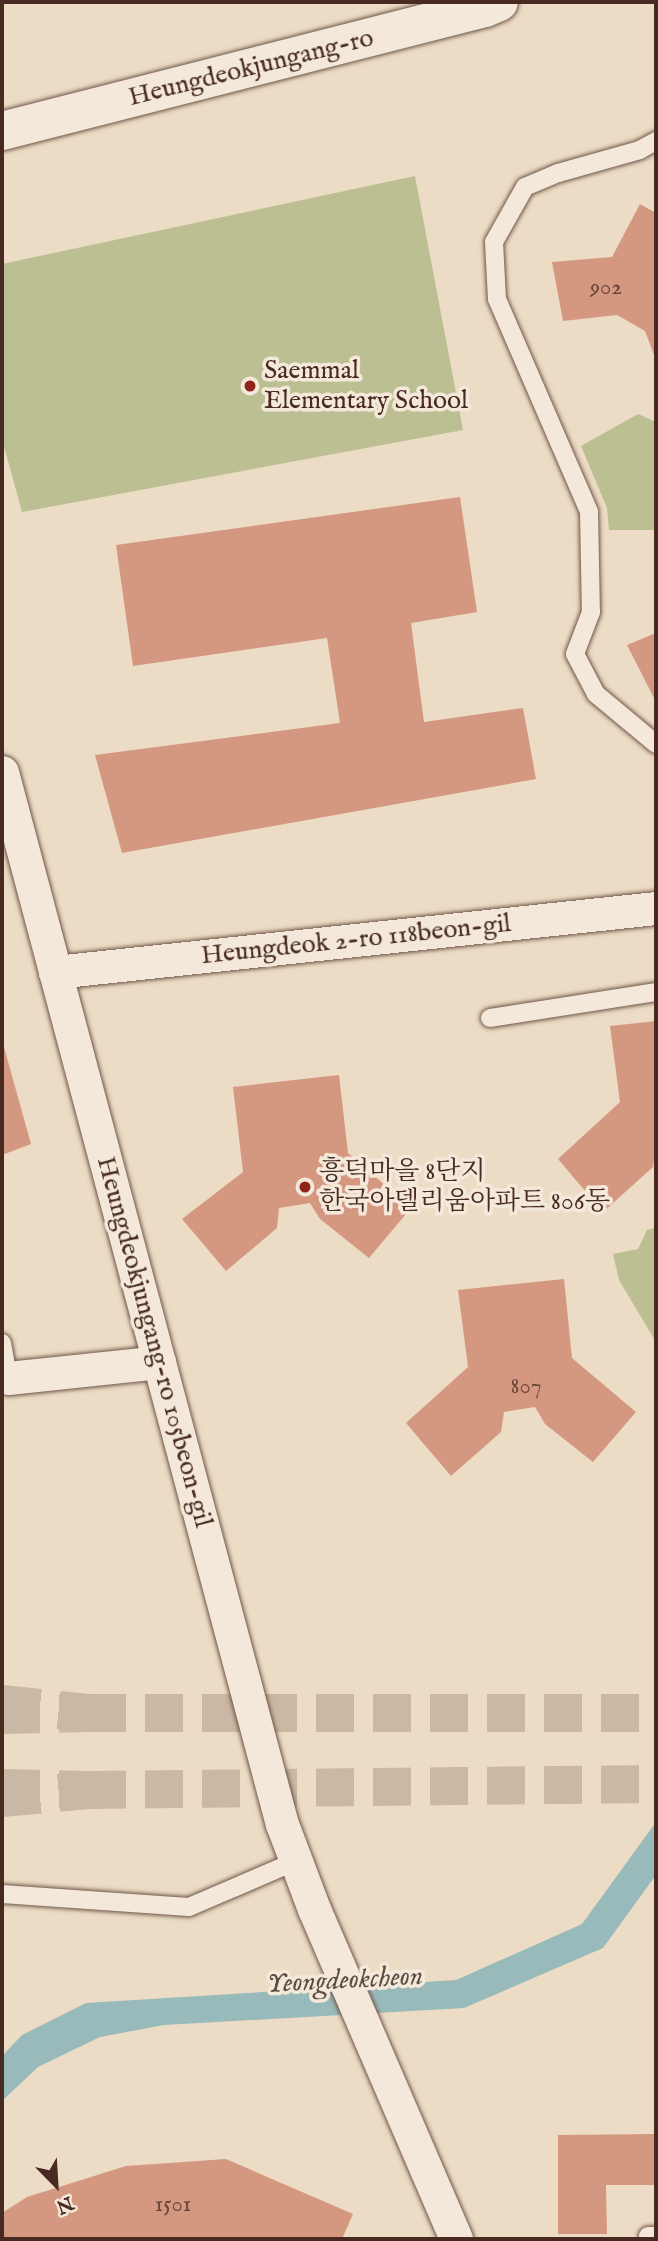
<!DOCTYPE html>
<html>
<head>
<meta charset="utf-8">
<style>
  body { margin:0 }
  #map { position:relative; width:658px; height:2241px; overflow:hidden; background:#ecdcc5; font-family:"IM FELL English","Noto Serif KR",serif }
  div>[style] { position:absolute }
  .green>* { inset:0; background:#bbbf92 }
  .water>* { inset:0; background:#99baba }
  .building>* { inset:0; background:#d49881 }
  .trunk-tunnel>* { height:38px; margin-top:-19px; transform-origin:0; background:repeating-linear-gradient(90deg,#cbb8a4 0 38px,transparent 0 57px) }
  .motorway-tunnel>* { height:38px; margin-top:-19px; transform-origin:0; background:repeating-linear-gradient(90deg,#cbb8a4 0 38px,transparent 0 57px) }
  .roads { filter:drop-shadow(0 0 2px #715649) drop-shadow(0 0 2px #715649) }
  .service>* { height:18px; margin:-9px; padding:0 9px; transform-origin:9px; border-radius:9px; background:#f3e8d9 }
  .minor>* { height:33px; margin:-16.5px; padding:0 16.5px; transform-origin:16.5px; border-radius:16.5px; background:#f3e8d9 }
  .tertiary>* { height:38px; margin:-19px; padding:0 19px; transform-origin:19px; border-radius:19px; background:#f3e8d9 }
  .dots>* { width:19px; height:19px; translate:-50% -50%; box-sizing:border-box; border:4px solid #f3e8d9; border-radius:50% }
  span { translate:-50% -50%; white-space:nowrap; text-align:center; line-height:1.15; -webkit-text-stroke:7px #f3e8d9; paint-order:stroke }
  .number-label { font-size:23px; color:#6b4638 }
  .number-label span { -webkit-text-stroke-width:0 }
  .street-label { font-size:26px; color:#482a20 }
  .poi-label { font-size:26px; color:#482a20 }
  .left { translate:0 -50%; text-align:left }
  .water-label { font-size:28px; color:#5c4e46; font-style:italic }
  .frame { position:absolute; inset:0; border:4px solid #482a20; pointer-events:none }
  .north { position:absolute; left:21px; top:2150px; width:70px; height:70px; -webkit-text-stroke:5px #f3e8d9; paint-order:stroke; rotate:156deg; font-size:19px; font-weight:700; line-height:28px; text-align:center; color:#482a20 }
  .north::after { content:''; display:block; margin:auto; width:24px; height:32px; background:#482a20; clip-path:polygon(50% 0,100% 100%,50% 72%,0 100%) }
</style>
</head>
<body>
<div id="map">
  <div class="green">
    <i style="clip-path:polygon(415px 176px,463px 430px,22px 512px,2px 439px,2px 264px)"></i>
    <i style="clip-path:polygon(638px 414px,656px 422px,656px 530px,609px 530px,607px 508px,581px 446px)"></i>
    <i style="clip-path:polygon(656px 1228px,656px 1342px,619px 1280px,613px 1254px,638px 1249px,647px 1230px)"></i>
  </div>
  <div class="water">
    <i style="clip-path:polygon(656px 1822px,656px 1875px,603px 1948px,464px 2008px,164px 2025px,100px 2037px,38px 2067px,2px 2101px,2px 2056px,22px 2035px,86px 2003px,456px 1980px,582px 1924px)"></i>
  </div>
  <div class="building">
    <i style="clip-path:polygon(640px 204px,656px 213px,656px 360px,645px 331px,617px 315px,563px 321px,552px 262px,612px 257px)"></i>
    <i style="clip-path:polygon(460px 497px,477px 612px,411px 623px,424px 722px,523px 708px,536px 779px,122px 853px,95px 755px,340px 723px,327px 638px,133px 666px,116px 545px)"></i>
    <i style="clip-path:polygon(656px 633px,656px 697px,654px 698px,627px 645px)"></i>
    <i style="clip-path:polygon(656px 1021px,656px 1147px,653px 1167px,603px 1212px,558px 1159px,620px 1102px,610px 1026px)"></i>
    <i style="clip-path:polygon(2px 1040px,31px 1144px,2px 1155px)"></i>
    <i style="clip-path:polygon(339px 1075px,348px 1153px,411px 1208px,369px 1258px,320px 1219px,310px 1203px,279px 1208px,277px 1228px,226px 1271px,182px 1219px,243px 1172px,233px 1087px)"></i>
    <i style="clip-path:polygon(564px 1279px,572px 1358px,636px 1412px,593px 1462px,545px 1424px,535px 1407px,504px 1412px,501px 1432px,451px 1476px,406px 1423px,468px 1367px,458px 1290px)"></i>
    <i style="clip-path:polygon(656px 2134px,656px 2185px,606px 2185px,607px 2234px,558px 2234px,558px 2135px)"></i>
    <i style="clip-path:polygon(226px 2159px,353px 2214px,342px 2239px,2px 2239px,2px 2213px,27px 2197px,126px 2166px)"></i>
  </div>
  <div class="trunk-tunnel">
    <i style="left:2px;top:1715px;width:86px;rotate:-1.3deg"></i>
    <i style="left:2px;top:1788px;width:86px;rotate:1.3deg"></i>
  </div>
  <div class="motorway-tunnel">
    <i style="left:2px;top:1704px;width:86px;rotate:6deg"></i>
    <i style="left:88px;top:1713px;width:568px"></i>
    <i style="left:2px;top:1798px;width:86px;rotate:-5.3deg"></i>
    <i style="left:88px;top:1790px;width:568px;rotate:-0.61deg"></i>
  </div>
  <div class="roads">
    <div class="service">
      <i style="left:656px;top:141px;width:18px;rotate:151deg"></i>
      <i style="left:640px;top:150px;width:85px;rotate:164.3deg"></i>
      <i style="left:558px;top:173px;width:36px;rotate:157deg"></i>
      <i style="left:525px;top:187px;width:63px;rotate:119.4deg"></i>
      <i style="left:494px;top:242px;width:57px;rotate:87deg"></i>
      <i style="left:497px;top:299px;width:232px;rotate:66.6deg"></i>
      <i style="left:589px;top:512px;width:100px;rotate:88.9deg"></i>
      <i style="left:591px;top:612px;width:45px;rotate:110.9deg"></i>
      <i style="left:575px;top:654px;width:45px;rotate:62.3deg"></i>
      <i style="left:596px;top:694px;width:78px;rotate:39.8deg"></i>
      <i style="left:490px;top:1018px;width:168px;rotate:-8.9deg"></i>
      <i style="left:2px;top:1343px;width:36px;rotate:80deg"></i>
      <i style="left:8px;top:1378px;width:6px;rotate:180deg"></i>
      <i style="left:2px;top:1894px;width:187px;rotate:4deg"></i>
      <i style="left:189px;top:1907px;width:114px;rotate:-23.2deg"></i>
      <i style="left:648px;top:2236px;width:8px"></i>
    </div>
    <div class="minor">
      <i style="left:2px;top:772px;width:1089px;rotate:75.1deg"></i>
      <i style="left:282px;top:1824px;width:91px;rotate:69.4deg"></i>
      <i style="left:314px;top:1909px;width:359px;rotate:66.7deg"></i>
      <i style="left:55px;top:972px;width:604px;rotate:-6.08deg"></i>
      <i style="left:8px;top:1378px;width:152px;rotate:-6deg"></i>
    </div>
    <div class="tertiary">
      <i style="left:2px;top:131px;width:498px;rotate:-14.3deg"></i>
      <i style="left:485px;top:8px;width:15px;rotate:-23deg"></i>
    </div>
  </div>
  <div class="dots">
    <i style="left:250px;top:386px;background:#8f2418"></i>
    <i style="left:305px;top:1187px;background:#8f2418"></i>
  </div>
  <div class="number-label">
    <span style="left:606px;top:288px">902</span>
    <span style="left:526px;top:1387px">807</span>
    <span style="left:173px;top:2205px">1501</span>
  </div>
  <div class="street-label">
    <span style="left:251px;top:68px;rotate:-14deg">Heungdeokjungang-ro</span>
    <span style="left:356px;top:940px;rotate:-6deg">Heungdeok 2-ro 118beon-gil</span>
    <span style="left:154px;top:1342px;rotate:75deg">Heungdeokjungang-ro 105beon-gil</span>
  </div>
  <div class="poi-label">
    <span class="left" style="left:264px;top:386px">Saemmal<br>Elementary School</span>
    <span class="left" style="left:319px;top:1187px">흥덕마을 8단지<br>한국아델리움아파트 806동</span>
  </div>
  <div class="water-label">
    <span style="left:345px;top:1981px;rotate:-3deg">Yeongdeokcheon</span>
  </div>
  <div class="frame"></div>
  <div class="north">N</div>
</div>
</body>
</html>
